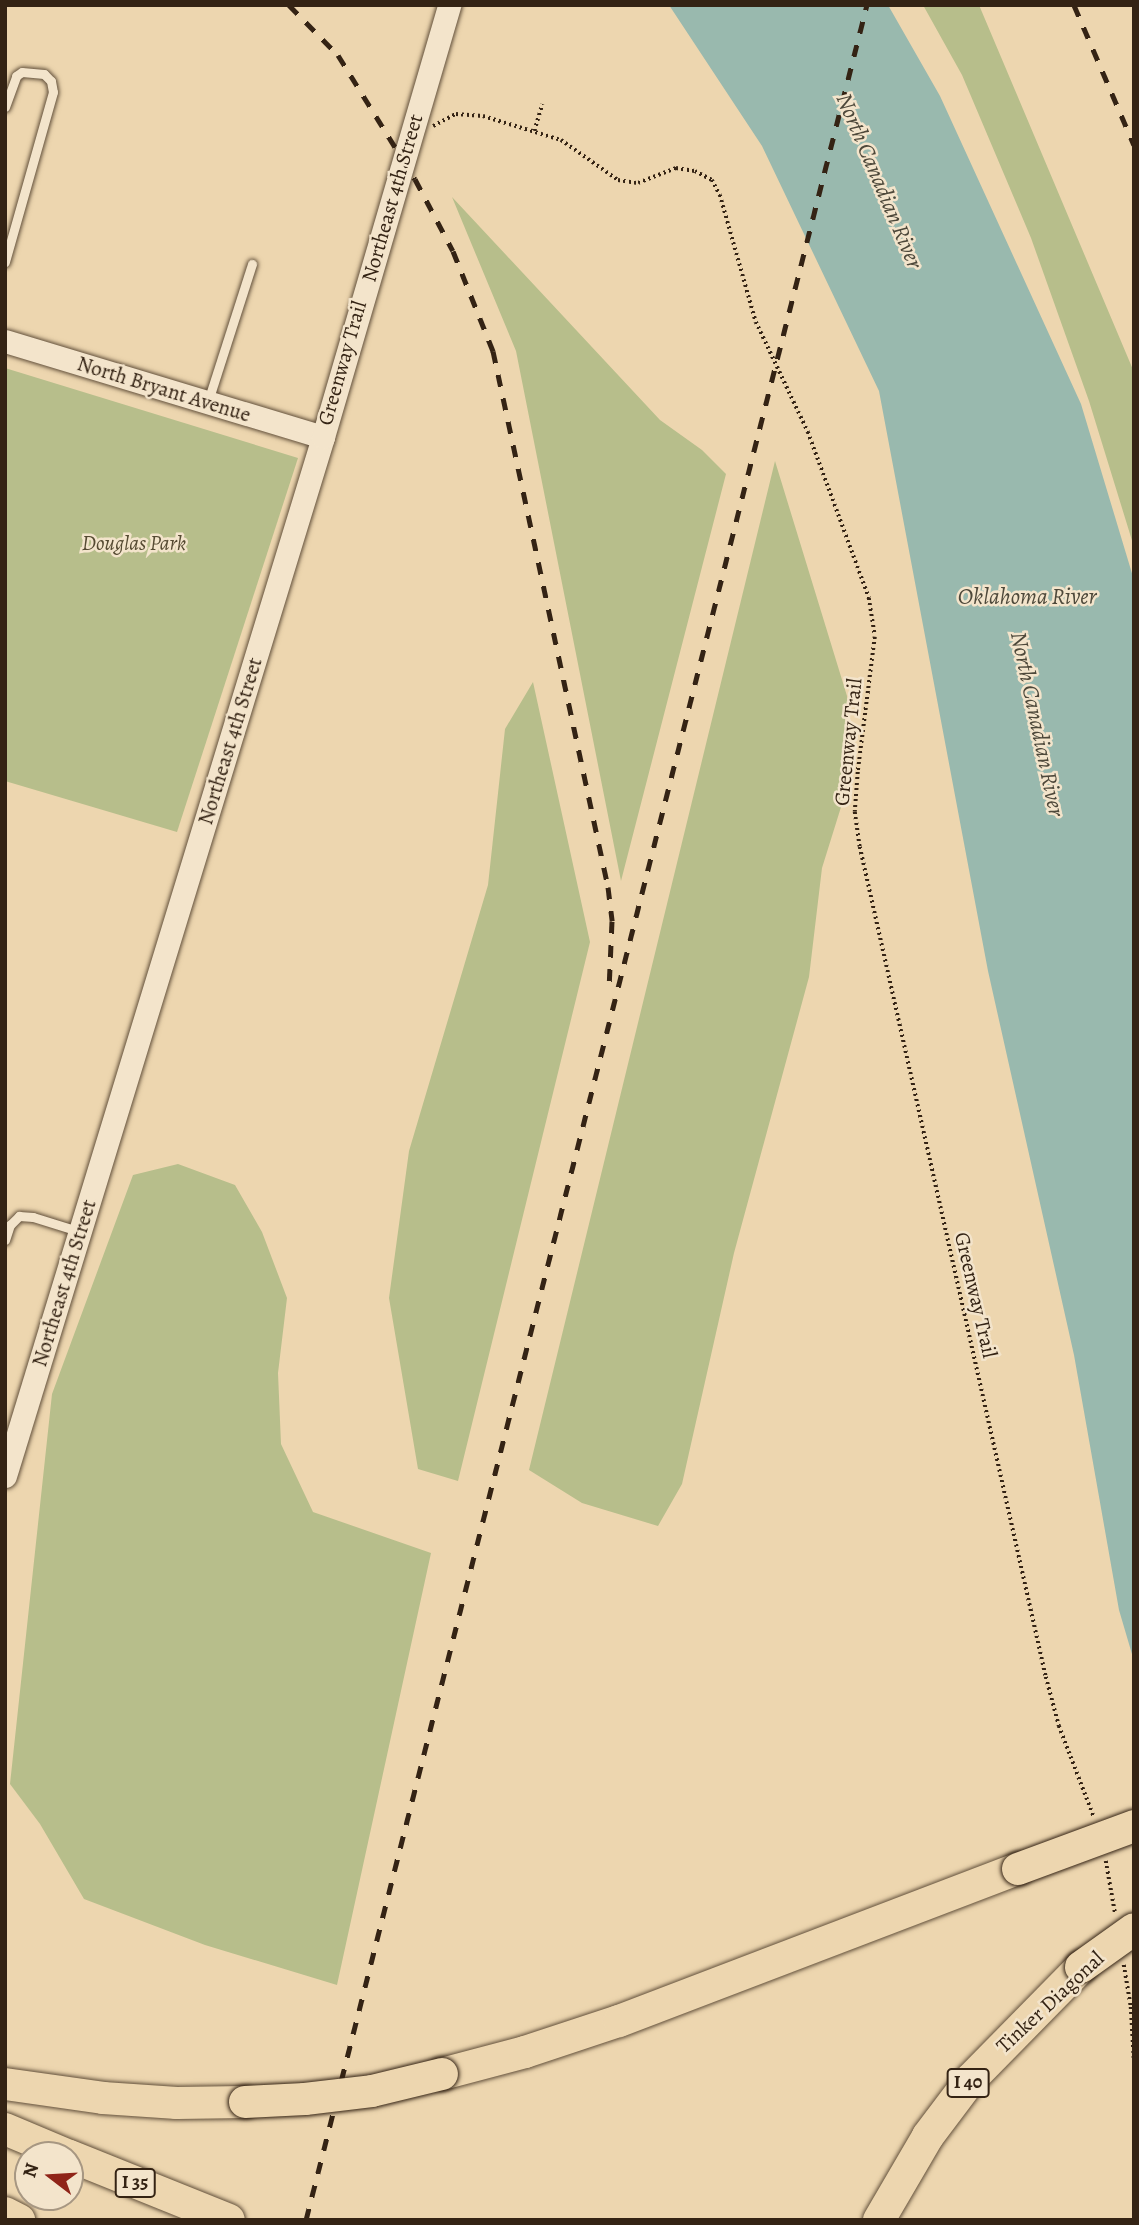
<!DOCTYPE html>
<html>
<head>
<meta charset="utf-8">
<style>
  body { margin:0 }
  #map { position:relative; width:1139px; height:2225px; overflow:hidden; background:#edd6af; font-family:Alegreya,serif }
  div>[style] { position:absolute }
  .green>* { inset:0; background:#b7be8b }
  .water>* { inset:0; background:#99b9ae }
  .path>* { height:3.5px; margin-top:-1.75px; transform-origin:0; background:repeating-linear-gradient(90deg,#342314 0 2px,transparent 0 5.5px) }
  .roads { filter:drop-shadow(0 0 2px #62503b) drop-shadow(0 0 2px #62503b) }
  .service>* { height:9px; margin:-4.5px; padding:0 4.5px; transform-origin:4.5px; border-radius:4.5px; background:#f3e4cb }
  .tertiary>* { height:23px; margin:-11.5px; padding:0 11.5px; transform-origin:11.5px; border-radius:11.5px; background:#f3e4cb }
  .motorway>* { height:32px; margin:-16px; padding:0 16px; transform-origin:16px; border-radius:16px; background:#edd6af }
  .rail>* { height:5px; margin-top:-2.5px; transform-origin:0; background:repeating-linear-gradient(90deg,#342314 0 12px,transparent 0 24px) }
  .bridges { filter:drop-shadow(0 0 2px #342314) drop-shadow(0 0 2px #342314) }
  .motorway-bridge>* { height:32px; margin:-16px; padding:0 16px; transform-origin:16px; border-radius:16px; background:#edd6af }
  span { translate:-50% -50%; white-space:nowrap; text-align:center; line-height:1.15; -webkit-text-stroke:5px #f3e4cb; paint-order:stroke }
  .shield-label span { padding:2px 5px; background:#f3e4cb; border:2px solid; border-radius:5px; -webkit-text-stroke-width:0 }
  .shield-label { font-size:19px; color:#342314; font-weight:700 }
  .street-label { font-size:21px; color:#342314 }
  .park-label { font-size:21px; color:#554a32; font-style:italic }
  .water-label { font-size:23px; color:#4d483a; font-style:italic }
  .frame { position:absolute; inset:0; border:7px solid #342314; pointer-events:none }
  .north { position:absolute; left:14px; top:2141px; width:70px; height:70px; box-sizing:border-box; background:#f3e4cb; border:2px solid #a79782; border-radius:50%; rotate:287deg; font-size:19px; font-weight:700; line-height:28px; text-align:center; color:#342314 }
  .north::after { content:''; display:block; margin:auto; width:24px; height:32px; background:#8f2418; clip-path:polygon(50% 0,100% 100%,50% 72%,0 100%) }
</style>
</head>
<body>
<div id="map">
  <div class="green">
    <i style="clip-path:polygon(923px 5px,979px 5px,1134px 372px,1134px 547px,1089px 401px,1031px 238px,962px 75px)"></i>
    <i style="clip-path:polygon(452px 197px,660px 420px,702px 450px,726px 474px,621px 881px,516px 351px)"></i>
    <i style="clip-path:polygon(5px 368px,298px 458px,177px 832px,5px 781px)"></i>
    <i style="clip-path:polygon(775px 461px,847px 696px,851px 775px,822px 868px,809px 977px,734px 1253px,682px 1484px,658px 1526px,582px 1503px,529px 1470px)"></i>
    <i style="clip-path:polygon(533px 682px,590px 942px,458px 1481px,418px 1469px,389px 1298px,409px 1151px,488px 885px,505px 729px)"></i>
    <i style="clip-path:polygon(178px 1164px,235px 1185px,262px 1232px,287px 1298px,278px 1373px,281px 1444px,313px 1512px,431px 1553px,337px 1985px,205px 1945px,84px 1899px,40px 1824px,10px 1784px,52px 1394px,133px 1175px)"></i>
  </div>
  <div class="water">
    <i style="clip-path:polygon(669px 5px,888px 5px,940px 96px,1081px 404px,1134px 580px,1134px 1661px,1119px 1610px,1074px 1355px,988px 971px,879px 391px,762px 146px)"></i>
  </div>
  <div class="path">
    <i style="left:433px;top:126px;width:26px;rotate:-28deg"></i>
    <i style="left:456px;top:114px;width:27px;rotate:4deg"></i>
    <i style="left:483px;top:116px;width:82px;rotate:17.1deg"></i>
    <i style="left:561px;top:140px;width:70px;rotate:35.1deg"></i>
    <i style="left:618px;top:180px;width:20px;rotate:9deg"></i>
    <i style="left:638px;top:183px;width:41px;rotate:-21.5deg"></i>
    <i style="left:676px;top:168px;width:19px;rotate:9deg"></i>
    <i style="left:695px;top:171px;width:19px;rotate:28deg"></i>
    <i style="left:712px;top:180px;width:17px;rotate:62deg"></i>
    <i style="left:720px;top:195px;width:132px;rotate:74.2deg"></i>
    <i style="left:756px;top:322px;width:122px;rotate:64.7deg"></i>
    <i style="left:808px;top:432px;width:177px;rotate:69.8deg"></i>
    <i style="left:869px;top:598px;width:39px;rotate:81deg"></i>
    <i style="left:875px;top:637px;width:136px;rotate:97.2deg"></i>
    <i style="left:858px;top:772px;width:40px;rotate:94.3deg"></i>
    <i style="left:855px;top:812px;width:35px;rotate:82deg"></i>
    <i style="left:860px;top:847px;width:851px;rotate:77.37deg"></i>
    <i style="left:1046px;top:1677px;width:51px;rotate:75.1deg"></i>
    <i style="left:1059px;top:1726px;width:97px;rotate:69deg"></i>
    <i style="left:534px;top:131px;width:28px;rotate:-73deg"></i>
    <i style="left:1106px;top:1861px;width:52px;rotate:80deg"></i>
    <i style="left:1124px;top:1965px;width:43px;rotate:80.5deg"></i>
    <i style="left:1131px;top:2007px;width:52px;rotate:86.7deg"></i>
  </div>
  <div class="roads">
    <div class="service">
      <i style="left:5px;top:107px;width:33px;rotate:-70deg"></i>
      <i style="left:16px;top:76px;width:7px;rotate:-34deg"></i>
      <i style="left:22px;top:72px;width:22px;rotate:5deg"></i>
      <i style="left:44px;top:74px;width:10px;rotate:45deg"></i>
      <i style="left:51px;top:81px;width:11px;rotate:80deg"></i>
      <i style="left:53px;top:92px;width:177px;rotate:105.8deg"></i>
      <i style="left:208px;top:401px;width:144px;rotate:-72.2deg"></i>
      <i style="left:5px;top:1240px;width:16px;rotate:-72deg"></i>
      <i style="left:10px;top:1225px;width:13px;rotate:-45deg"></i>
      <i style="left:19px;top:1216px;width:14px;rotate:4deg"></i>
      <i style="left:33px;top:1217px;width:47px;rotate:17.3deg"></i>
    </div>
    <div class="tertiary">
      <i style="left:5px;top:341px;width:332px;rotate:16.8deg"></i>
      <i style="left:5px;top:1476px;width:1087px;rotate:-72.98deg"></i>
      <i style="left:323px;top:437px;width:450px;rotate:-73.7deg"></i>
    </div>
    <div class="motorway">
      <i style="left:442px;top:2074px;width:86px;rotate:-14.8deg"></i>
      <i style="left:525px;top:2052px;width:99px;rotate:-18.3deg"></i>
      <i style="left:619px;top:2021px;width:427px;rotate:-20.9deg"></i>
      <i style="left:5px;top:2084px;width:99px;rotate:8.1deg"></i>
      <i style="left:103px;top:2098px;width:74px;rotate:3.9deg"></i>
      <i style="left:177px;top:2103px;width:68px;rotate:-0.8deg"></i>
      <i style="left:5px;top:2129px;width:67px;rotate:22.8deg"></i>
      <i style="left:70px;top:2156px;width:171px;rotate:21.9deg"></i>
      <i style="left:5px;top:2213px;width:16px;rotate:27deg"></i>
      <i style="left:879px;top:2220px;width:97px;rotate:-59.7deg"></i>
      <i style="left:928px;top:2136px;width:71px;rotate:-53deg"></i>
      <i style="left:971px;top:2079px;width:157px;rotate:-45.5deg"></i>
    </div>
  </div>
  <div class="rail">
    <i style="left:289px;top:5px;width:70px;rotate:45.6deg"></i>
    <i style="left:338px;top:55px;width:146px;rotate:58.2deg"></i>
    <i style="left:415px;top:179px;width:81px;rotate:62.2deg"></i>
    <i style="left:453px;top:251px;width:108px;rotate:68.2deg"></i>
    <i style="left:493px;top:351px;width:548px;rotate:77.89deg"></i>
    <i style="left:608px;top:887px;width:34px;rotate:83deg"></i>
    <i style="left:612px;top:921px;width:69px;rotate:92.5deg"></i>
    <i style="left:1074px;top:5px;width:152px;rotate:66.8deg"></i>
    <i style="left:306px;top:2220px;width:2285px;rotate:-75.79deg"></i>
  </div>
  <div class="bridges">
    <div class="motorway-bridge">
      <i style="left:1018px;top:1869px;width:124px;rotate:-20.3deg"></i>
      <i style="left:1081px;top:1967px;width:65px;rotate:-35.6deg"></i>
      <i style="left:245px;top:2102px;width:60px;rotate:-2.9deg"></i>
      <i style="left:305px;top:2099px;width:67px;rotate:-6.8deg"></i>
      <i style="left:372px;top:2091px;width:72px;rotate:-13.7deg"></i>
    </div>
  </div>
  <div class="shield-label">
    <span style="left:968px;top:2083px">I 40</span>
    <span style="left:135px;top:2183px">I 35</span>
  </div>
  <div class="street-label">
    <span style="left:392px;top:198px;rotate:-74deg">Northeast 4th Street</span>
    <span style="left:342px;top:363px;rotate:-74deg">Greenway Trail</span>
    <span style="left:164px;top:389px;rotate:17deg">North Bryant Avenue</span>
    <span style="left:230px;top:741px;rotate:-73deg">Northeast 4th Street</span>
    <span style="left:848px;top:742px;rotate:-84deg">Greenway Trail</span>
    <span style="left:64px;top:1283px;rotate:-73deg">Northeast 4th Street</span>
    <span style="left:976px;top:1295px;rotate:77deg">Greenway Trail</span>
    <span style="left:1050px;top:2002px;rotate:-43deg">Tinker Diagonal</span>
  </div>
  <div class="park-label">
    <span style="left:134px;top:543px">Douglas Park</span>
  </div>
  <div class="water-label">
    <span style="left:879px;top:181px;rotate:67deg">North Canadian River</span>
    <span style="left:1027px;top:597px">Oklahoma River</span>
    <span style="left:1037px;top:724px;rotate:78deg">North Canadian River</span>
  </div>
  <div class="frame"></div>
  <div class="north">N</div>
</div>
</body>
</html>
